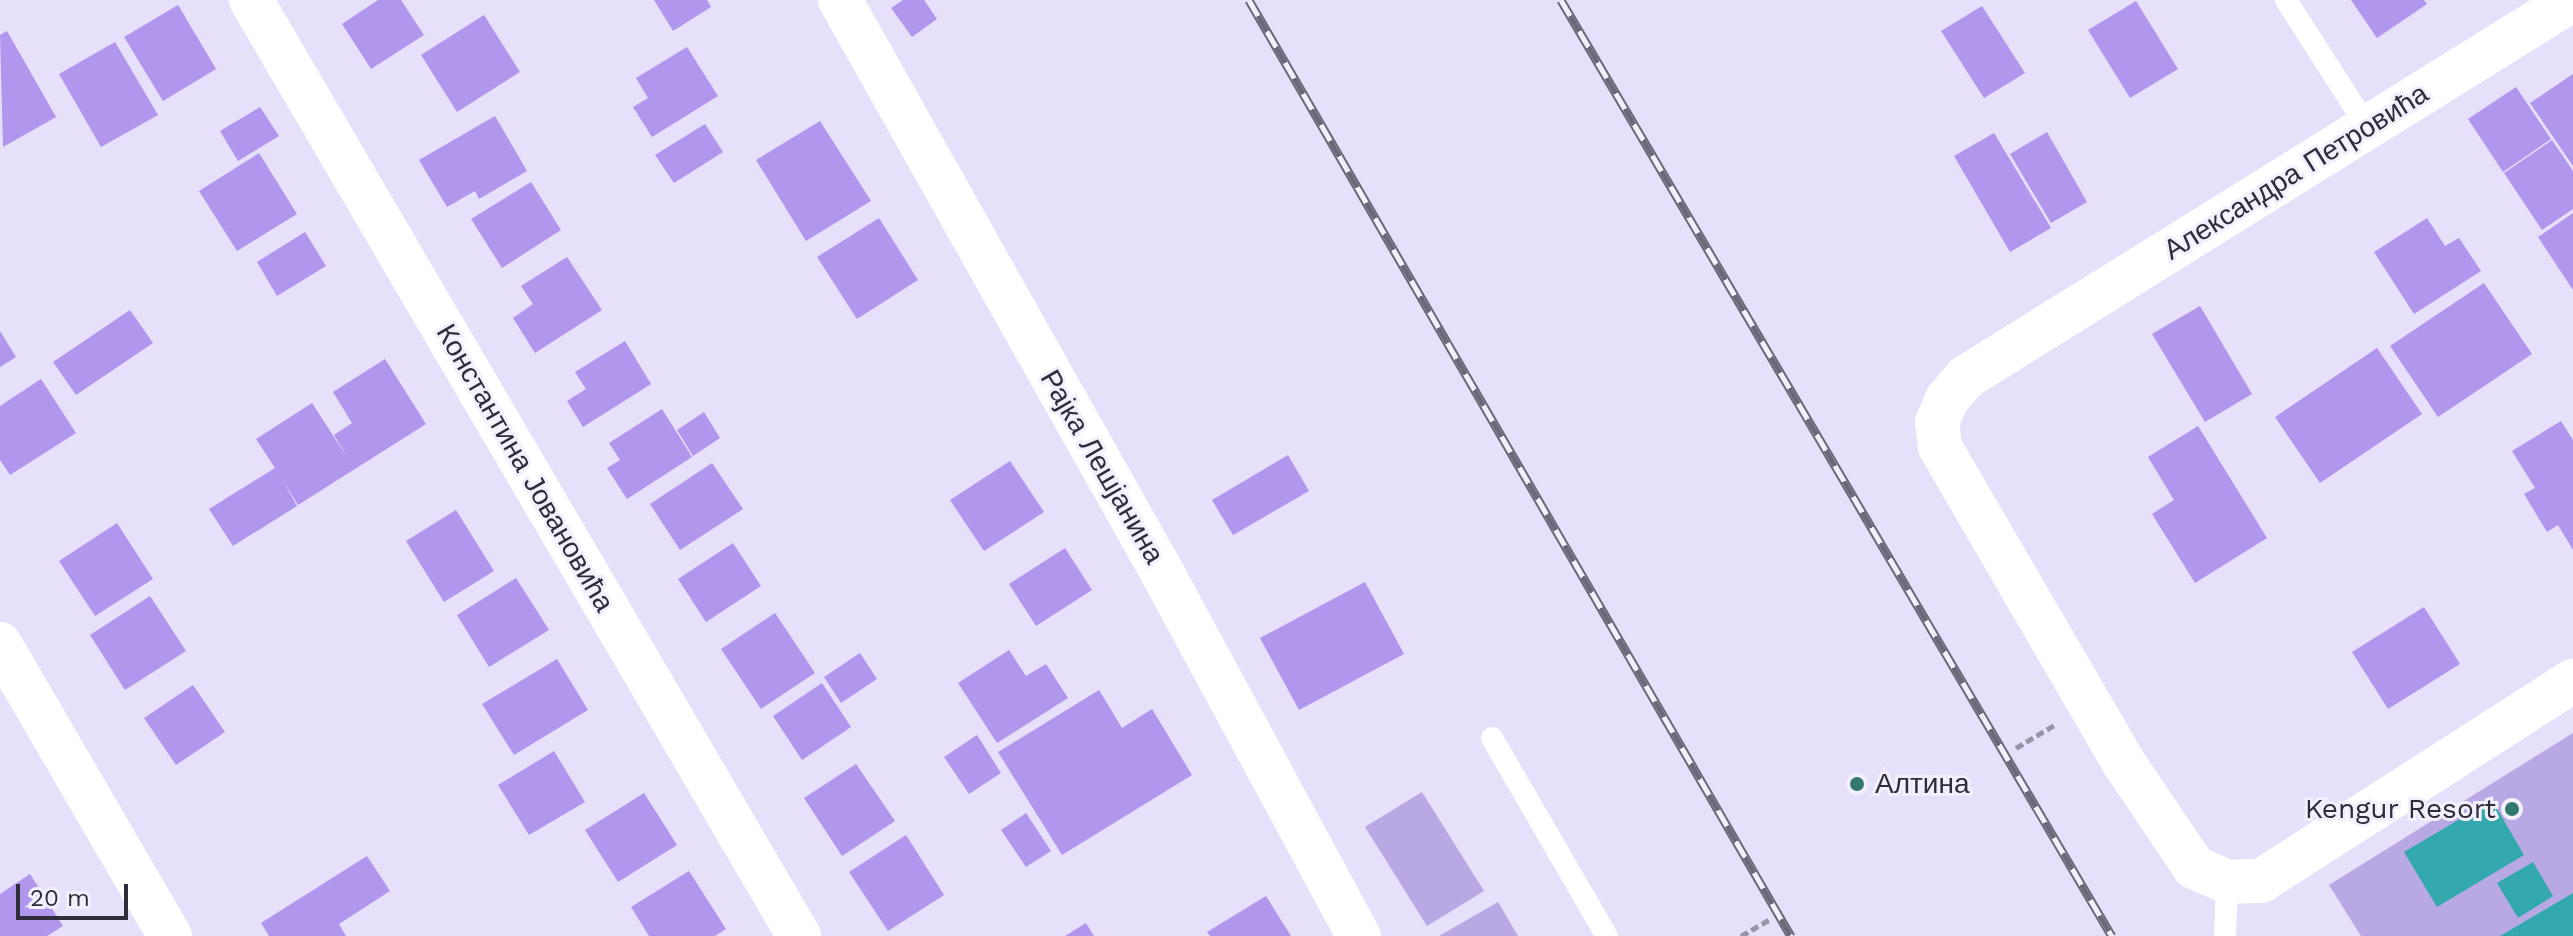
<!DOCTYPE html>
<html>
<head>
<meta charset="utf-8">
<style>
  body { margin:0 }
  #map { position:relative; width:2573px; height:936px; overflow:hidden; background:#e7e0fa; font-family:"Work Sans",sans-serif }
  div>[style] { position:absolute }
  .green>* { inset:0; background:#b8a8e3 }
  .water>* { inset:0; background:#34a9ad }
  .building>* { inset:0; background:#b196ee }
  .path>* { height:5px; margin-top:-2.5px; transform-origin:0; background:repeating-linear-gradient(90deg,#9993a8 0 8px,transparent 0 12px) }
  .service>* { height:22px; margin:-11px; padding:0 11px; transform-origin:11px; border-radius:11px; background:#fff }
  .minor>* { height:44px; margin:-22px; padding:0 22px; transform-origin:22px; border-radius:22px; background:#fff }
  .rail>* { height:9px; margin-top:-4.5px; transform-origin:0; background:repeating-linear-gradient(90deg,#f3f0fd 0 18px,#6c6879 0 36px); box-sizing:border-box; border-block:2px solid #6c6879 }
  .dots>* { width:22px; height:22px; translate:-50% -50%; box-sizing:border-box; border:4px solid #f3f0fd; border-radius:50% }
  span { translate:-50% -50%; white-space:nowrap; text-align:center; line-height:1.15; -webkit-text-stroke:6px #f3f0fd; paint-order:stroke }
  .street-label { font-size:28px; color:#302d3a }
  .poi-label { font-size:28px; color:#302d3a }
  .left { translate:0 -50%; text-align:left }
  .right { translate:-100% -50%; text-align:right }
  .scale { position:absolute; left:16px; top:884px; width:112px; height:36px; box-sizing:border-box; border:4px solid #302d3a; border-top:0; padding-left:10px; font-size:24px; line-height:28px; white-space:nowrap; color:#302d3a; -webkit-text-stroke:6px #f3f0fd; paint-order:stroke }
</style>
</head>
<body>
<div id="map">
  <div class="green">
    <i style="clip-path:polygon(2573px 733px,2573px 936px,2361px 936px,2329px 885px)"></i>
    <i style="clip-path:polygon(1422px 792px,1484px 891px,1427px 926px,1365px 827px)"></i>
    <i style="clip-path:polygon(1498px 902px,1518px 936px,1439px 936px)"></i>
  </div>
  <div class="water">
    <i style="clip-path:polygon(2492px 800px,2524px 855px,2437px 907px,2404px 852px)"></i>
    <i style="clip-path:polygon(2533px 862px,2553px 896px,2518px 918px,2497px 883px)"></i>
    <i style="clip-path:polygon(2573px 893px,2573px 936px,2500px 936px)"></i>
  </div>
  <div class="building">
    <i style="clip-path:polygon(378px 0,401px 0,424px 35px,371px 69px,342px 24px)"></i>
    <i style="clip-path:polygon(654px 0,707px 0,711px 7px,673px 31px)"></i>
    <i style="clip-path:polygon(903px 0,924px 0,937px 19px,912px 37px,891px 8px)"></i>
    <i style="clip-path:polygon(2351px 0,2424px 0,2427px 4px,2377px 38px)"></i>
    <i style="clip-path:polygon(2136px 1px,2178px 69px,2130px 98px,2088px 30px)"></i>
    <i style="clip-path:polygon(178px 5px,216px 69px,163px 101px,124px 37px)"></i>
    <i style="clip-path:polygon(1982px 6px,2025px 73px,1984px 98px,1941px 31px)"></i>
    <i style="clip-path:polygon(484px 15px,520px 72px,457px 112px,421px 55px)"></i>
    <i style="clip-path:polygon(7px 31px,56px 117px,3px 147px,0 35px)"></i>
    <i style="clip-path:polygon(115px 42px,158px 115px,101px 147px,59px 74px)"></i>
    <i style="clip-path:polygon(687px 47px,718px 96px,652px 137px,633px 107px,648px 98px,636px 78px)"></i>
    <i style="clip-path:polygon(2573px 74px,2573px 166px,2530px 103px)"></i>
    <i style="clip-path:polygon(2516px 87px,2551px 139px,2503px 172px,2468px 119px)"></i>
    <i style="clip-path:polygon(260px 107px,279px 136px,238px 161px,220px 131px)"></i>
    <i style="clip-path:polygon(495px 116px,527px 171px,479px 199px,475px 191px,447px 207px,419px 160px)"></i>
    <i style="clip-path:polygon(820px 121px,871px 201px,806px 241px,756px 160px)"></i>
    <i style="clip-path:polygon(705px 124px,723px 152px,674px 183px,655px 155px)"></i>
    <i style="clip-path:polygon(2047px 132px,2087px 202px,2051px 223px,2010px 154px)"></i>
    <i style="clip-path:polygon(1994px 133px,2051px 228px,2010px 252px,1954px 156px)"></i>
    <i style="clip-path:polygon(2552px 140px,2573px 171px,2573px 209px,2542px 230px,2504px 173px)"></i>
    <i style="clip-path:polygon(259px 153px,297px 214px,237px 251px,199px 191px)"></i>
    <i style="clip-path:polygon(531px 182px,561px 230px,502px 268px,471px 219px)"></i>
    <i style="clip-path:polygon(2573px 213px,2573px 290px,2538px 237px)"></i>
    <i style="clip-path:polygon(879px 218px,918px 280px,857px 319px,817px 257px)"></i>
    <i style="clip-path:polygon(2427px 218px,2445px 246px,2459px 238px,2481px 271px,2414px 314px,2374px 252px)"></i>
    <i style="clip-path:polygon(305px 232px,326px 266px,277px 296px,257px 262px)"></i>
    <i style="clip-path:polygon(567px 257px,602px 310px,535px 353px,513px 318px,533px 304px,521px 286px)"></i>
    <i style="clip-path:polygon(2484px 283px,2532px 354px,2438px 417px,2390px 346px)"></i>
    <i style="clip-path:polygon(2200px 306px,2252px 394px,2205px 422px,2152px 334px)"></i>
    <i style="clip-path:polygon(130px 310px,153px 343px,76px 395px,53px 362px)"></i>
    <i style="clip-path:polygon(0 331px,16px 357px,0 367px)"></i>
    <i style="clip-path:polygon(625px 341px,651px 384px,583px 427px,567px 401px,586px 389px,575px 372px)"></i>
    <i style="clip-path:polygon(2377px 348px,2422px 414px,2320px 483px,2275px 417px)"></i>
    <i style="clip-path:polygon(385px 359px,426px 424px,298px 505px,282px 479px,297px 506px,233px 546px,209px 509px,275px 468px,256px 439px,312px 403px,349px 460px,334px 435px,352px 423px,333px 392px)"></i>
    <i style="clip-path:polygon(41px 379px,76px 433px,10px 475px,0 460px,0 406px)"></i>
    <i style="clip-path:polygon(662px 409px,692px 457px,627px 499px,607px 468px,620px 460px,609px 443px)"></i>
    <i style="clip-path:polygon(704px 412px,720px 438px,693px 456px,677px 430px)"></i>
    <i style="clip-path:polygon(2561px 421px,2573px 440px,2573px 550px,2558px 525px,2547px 532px,2524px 494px,2535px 488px,2512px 451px)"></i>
    <i style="clip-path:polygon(2198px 426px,2267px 538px,2195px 583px,2152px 514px,2174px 500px,2148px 457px)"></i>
    <i style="clip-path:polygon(1288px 455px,1309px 491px,1233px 535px,1212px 500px)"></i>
    <i style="clip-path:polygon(1010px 461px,1044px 512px,984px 551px,950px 500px)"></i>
    <i style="clip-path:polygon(712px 463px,743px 509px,680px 550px,650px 504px)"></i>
    <i style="clip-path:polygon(456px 510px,494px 571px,444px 602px,406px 541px)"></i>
    <i style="clip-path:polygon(117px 523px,153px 579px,95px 616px,59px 561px)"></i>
    <i style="clip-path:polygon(733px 543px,761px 586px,706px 622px,678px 579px)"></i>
    <i style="clip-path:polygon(1065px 548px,1092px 590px,1036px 626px,1009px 584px)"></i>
    <i style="clip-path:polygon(516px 578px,549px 630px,489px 667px,457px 615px)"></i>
    <i style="clip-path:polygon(1365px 582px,1404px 654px,1299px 710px,1260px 638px)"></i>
    <i style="clip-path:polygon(150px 596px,186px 651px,125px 690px,90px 635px)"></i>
    <i style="clip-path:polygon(2424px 607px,2460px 664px,2388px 709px,2352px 652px)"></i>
    <i style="clip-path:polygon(775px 613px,815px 673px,761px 709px,721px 649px)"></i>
    <i style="clip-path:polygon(1009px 650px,1026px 676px,1046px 664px,1068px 698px,997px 743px,958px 683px)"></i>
    <i style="clip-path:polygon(860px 653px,877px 679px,841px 703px,824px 677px)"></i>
    <i style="clip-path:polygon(557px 659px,588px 710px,514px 755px,482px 704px)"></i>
    <i style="clip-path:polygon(822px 683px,851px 727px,802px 760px,773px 716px)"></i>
    <i style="clip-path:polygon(193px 685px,225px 732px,176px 765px,144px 718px)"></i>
    <i style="clip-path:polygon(1099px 690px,1122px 728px,1152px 709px,1192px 775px,1062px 855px,998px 752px)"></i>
    <i style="clip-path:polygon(977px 735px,1001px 773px,969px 794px,944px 757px)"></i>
    <i style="clip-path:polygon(554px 751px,585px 802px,529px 835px,498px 785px)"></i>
    <i style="clip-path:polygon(856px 764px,895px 821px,842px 856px,804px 798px)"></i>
    <i style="clip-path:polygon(644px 793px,677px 845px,618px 882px,585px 830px)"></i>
    <i style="clip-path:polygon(1026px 813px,1051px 851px,1026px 867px,1001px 830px)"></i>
    <i style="clip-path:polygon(906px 835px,944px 895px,888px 931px,849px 872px)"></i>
    <i style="clip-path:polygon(367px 856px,390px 891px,339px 924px,346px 936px,269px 936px,261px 923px)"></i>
    <i style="clip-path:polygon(689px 871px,726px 929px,715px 936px,649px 936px,631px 907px)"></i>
    <i style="clip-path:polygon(30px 874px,63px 926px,47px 936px,0 936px,0 894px)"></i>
    <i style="clip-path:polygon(1266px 896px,1291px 936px,1210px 936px,1207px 932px)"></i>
    <i style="clip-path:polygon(1086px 923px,1094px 936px,1065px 936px)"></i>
  </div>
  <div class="path">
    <i style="left:2016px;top:748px;width:47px;rotate:-31deg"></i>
    <i style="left:1741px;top:936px;width:34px;rotate:-30deg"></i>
  </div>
  <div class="service">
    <i style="left:2286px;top:0;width:152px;rotate:57.4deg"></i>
    <i style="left:1492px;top:738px;width:229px;rotate:59.9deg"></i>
    <i style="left:2225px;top:936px;width:54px;rotate:-87.9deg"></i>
  </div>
  <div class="minor">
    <i style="left:251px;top:0;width:1085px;rotate:59.65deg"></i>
    <i style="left:840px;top:0;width:659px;rotate:60.63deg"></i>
    <i style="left:1163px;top:574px;width:412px;rotate:61.6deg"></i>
    <i style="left:2572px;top:0;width:714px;rotate:148.11deg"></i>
    <i style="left:1966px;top:377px;width:29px;rotate:131deg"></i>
    <i style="left:1947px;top:399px;width:25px;rotate:113deg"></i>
    <i style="left:1937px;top:422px;width:25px;rotate:83deg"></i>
    <i style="left:1940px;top:447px;width:369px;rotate:59.8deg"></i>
    <i style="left:2126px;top:766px;width:122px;rotate:56deg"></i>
    <i style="left:2194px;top:867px;width:36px;rotate:24deg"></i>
    <i style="left:2227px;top:882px;width:34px;rotate:-2deg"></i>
    <i style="left:2261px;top:881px;width:371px;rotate:-32.7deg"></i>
    <i style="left:0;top:644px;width:338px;rotate:59.8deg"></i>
  </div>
  <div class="rail">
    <i style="left:1249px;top:0;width:1082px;rotate:59.93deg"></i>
    <i style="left:1561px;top:0;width:1086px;rotate:59.52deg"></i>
  </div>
  <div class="dots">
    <i style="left:1857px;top:784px;background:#33786e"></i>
    <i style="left:2512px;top:809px;background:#33786e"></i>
  </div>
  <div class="street-label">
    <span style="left:2296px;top:172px;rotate:-32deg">Александра Петровића</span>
    <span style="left:1102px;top:467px;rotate:60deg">Рајка Лешјанина</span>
    <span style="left:525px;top:468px;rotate:60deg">Константина Јовановића</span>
  </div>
  <div class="poi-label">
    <span class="left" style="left:1875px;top:784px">Алтина</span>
    <span class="right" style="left:2496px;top:809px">Kengur Resort</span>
  </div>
  <div class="scale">20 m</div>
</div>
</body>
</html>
